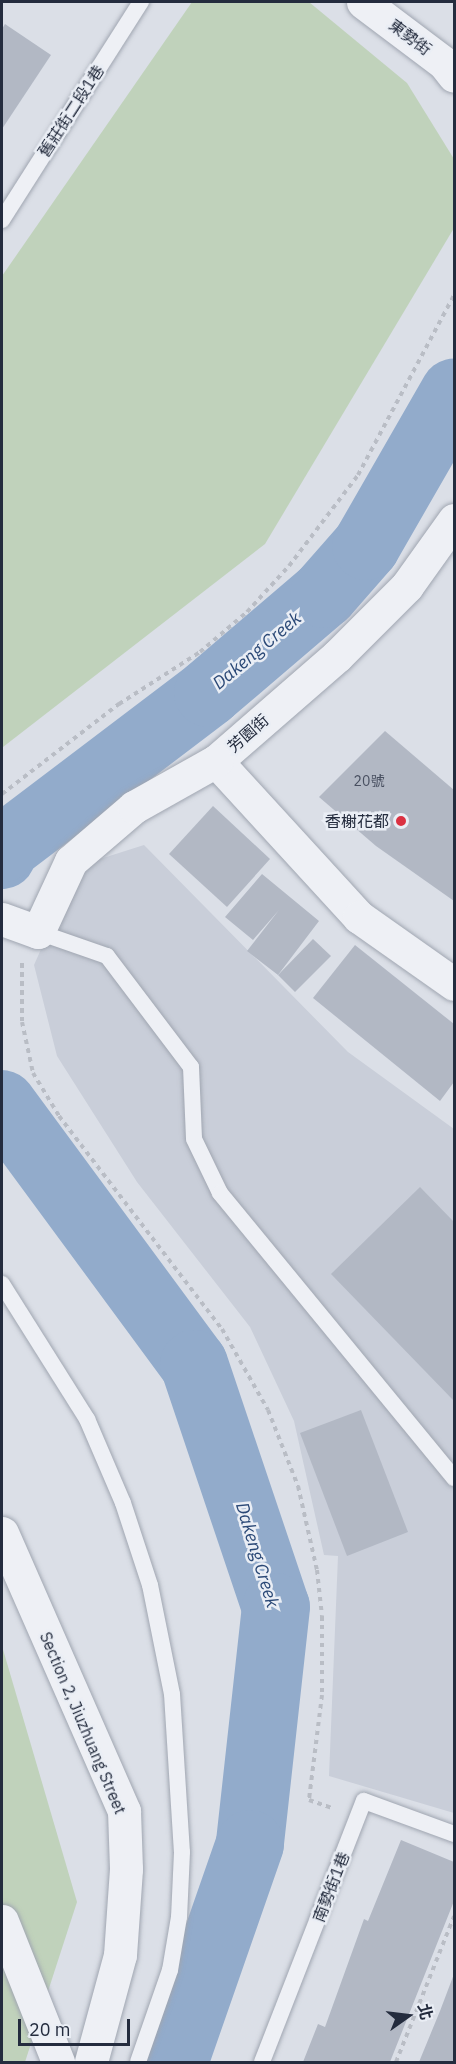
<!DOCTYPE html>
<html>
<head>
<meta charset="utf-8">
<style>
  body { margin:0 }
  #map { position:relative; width:456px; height:2064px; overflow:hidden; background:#dbdfe7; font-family:"IBM Plex Sans","Noto Sans TC",sans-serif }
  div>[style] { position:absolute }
  .built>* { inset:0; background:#c9ced9 }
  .green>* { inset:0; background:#c0d2bb }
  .river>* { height:68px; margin:-34px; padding:0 34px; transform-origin:34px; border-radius:34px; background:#92abcb }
  .building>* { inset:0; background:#b2b8c4 }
  .path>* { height:4px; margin-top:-2px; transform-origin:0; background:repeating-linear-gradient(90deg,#b9bdc5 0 4.5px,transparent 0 9px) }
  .roads { filter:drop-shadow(0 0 2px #a0a6b1) drop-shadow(0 0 2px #a0a6b1) }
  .service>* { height:16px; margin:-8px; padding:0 8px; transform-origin:8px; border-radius:8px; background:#eef0f5 }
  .minor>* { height:33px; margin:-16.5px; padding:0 16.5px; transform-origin:16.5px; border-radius:16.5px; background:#eef0f5 }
  .dots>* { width:16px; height:16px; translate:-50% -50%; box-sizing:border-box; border:3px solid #eaeef5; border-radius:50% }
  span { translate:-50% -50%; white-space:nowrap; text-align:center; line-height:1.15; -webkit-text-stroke:5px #eaeef5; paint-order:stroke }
  .number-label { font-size:14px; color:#484f60 }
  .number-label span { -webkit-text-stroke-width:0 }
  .street-label { font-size:16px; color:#242c3e }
  .poi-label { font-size:16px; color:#242c3e }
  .right { translate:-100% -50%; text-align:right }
  .water-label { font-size:18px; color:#2a4876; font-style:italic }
  .frame { position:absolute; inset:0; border:3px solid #242c3e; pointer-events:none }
  .north { position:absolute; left:378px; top:1986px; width:60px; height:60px; -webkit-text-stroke:4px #eaeef5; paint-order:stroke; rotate:76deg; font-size:16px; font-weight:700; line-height:24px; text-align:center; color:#242c3e }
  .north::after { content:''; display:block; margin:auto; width:21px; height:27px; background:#242c3e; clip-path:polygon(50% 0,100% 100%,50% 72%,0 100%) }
  .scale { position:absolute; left:18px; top:2019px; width:112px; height:27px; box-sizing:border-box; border:3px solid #242c3e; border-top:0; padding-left:8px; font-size:18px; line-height:21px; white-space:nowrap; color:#242c3e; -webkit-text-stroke:4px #eaeef5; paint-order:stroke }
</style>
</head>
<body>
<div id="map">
  <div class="built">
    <i style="clip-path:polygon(144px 845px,348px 1052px,454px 1129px,454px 1813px,329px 1776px,338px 1556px,324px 1555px,294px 1421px,250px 1327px,137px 1182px,57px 1056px,34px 965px,78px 866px)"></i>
  </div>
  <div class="green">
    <i style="clip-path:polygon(192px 2px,309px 2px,407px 83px,454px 159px,454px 228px,265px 544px,3px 747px,2px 276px)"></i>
    <i style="clip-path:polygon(2px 1646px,77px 1902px,25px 2062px,2px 2062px)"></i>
  </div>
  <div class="river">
    <i style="left:2px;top:855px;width:7px;rotate:-74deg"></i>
    <i style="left:4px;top:848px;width:256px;rotate:-37.2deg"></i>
    <i style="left:208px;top:693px;width:153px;rotate:-40.5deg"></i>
    <i style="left:324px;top:594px;width:64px;rotate:-48.8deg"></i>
    <i style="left:366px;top:546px;width:177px;rotate:-60.1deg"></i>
    <i style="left:2px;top:1104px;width:323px;rotate:53.6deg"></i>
    <i style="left:194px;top:1364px;width:256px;rotate:71.4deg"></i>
    <i style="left:276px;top:1607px;width:238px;rotate:96.3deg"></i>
    <i style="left:250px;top:1844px;width:231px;rotate:109.2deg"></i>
  </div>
  <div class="building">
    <i style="clip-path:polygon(5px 24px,51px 55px,2px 129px,2px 29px)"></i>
    <i style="clip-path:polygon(385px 731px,454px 790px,454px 901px,376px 846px,319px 797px)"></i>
    <i style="clip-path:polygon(213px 806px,270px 859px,227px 907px,169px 854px)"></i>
    <i style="clip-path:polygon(262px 874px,319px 921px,278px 975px,247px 951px,279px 910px,253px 940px,225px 917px)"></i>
    <i style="clip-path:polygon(313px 939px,331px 956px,295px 992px,278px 975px)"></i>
    <i style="clip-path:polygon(355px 945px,454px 1024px,454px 1082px,440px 1101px,313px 998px)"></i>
    <i style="clip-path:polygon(420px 1187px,454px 1222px,454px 1401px,331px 1274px)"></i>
    <i style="clip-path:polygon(361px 1410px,408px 1532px,347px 1556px,300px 1433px)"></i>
    <i style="clip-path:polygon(401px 1840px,454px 1862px,454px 1901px,390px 2062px,303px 2062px,318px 2024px,325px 2027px,364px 1919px,368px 1921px)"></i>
    <i style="clip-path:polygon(454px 1974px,454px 2062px,419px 2062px,440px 2011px)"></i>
  </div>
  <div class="path">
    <i style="left:2px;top:794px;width:148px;rotate:-37.6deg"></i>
    <i style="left:119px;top:704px;width:96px;rotate:-32.7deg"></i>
    <i style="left:200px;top:652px;width:62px;rotate:-40.4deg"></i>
    <i style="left:247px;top:612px;width:62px;rotate:-47.6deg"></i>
    <i style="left:289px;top:566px;width:114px;rotate:-52.8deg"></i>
    <i style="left:358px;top:475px;width:204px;rotate:-61.9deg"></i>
    <i style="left:22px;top:963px;width:59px;rotate:90deg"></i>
    <i style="left:22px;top:1022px;width:52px;rotate:77.8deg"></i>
    <i style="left:33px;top:1073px;width:50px;rotate:58.8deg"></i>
    <i style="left:59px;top:1116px;width:268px;rotate:52.6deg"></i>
    <i style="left:222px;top:1329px;width:93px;rotate:60.4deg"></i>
    <i style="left:268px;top:1410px;width:82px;rotate:68.5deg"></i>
    <i style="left:298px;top:1486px;width:86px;rotate:77.3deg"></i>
    <i style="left:317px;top:1570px;width:46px;rotate:83.8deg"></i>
    <i style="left:322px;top:1616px;width:79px;rotate:90deg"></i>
    <i style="left:322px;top:1695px;width:106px;rotate:97.1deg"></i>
    <i style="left:309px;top:1800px;width:24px;rotate:19deg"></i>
    <i style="left:396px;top:2062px;width:157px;rotate:-68.3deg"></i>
  </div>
  <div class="roads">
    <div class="service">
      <i style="left:2px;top:220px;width:259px;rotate:-57.5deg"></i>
      <i style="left:38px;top:932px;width:73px;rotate:19.2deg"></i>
      <i style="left:107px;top:956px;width:139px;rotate:52.9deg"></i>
      <i style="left:191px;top:1067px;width:72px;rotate:87.6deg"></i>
      <i style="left:194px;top:1139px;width:60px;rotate:64.3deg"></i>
      <i style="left:220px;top:1193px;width:369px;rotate:50.6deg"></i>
      <i style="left:2px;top:1284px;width:160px;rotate:57.8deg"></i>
      <i style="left:87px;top:1419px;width:91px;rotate:66.8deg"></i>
      <i style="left:123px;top:1503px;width:86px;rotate:71.8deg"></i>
      <i style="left:150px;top:1585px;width:111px;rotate:78.6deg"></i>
      <i style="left:172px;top:1694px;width:158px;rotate:86.4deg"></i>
      <i style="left:182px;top:1852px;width:65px;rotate:92.6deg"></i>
      <i style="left:179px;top:1917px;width:54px;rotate:99.6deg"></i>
      <i style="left:170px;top:1970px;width:97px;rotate:109.2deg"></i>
      <i style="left:262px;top:2062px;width:280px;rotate:-68.7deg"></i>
      <i style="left:364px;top:1801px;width:96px;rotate:20.1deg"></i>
    </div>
    <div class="minor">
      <i style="left:363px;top:2px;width:101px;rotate:37deg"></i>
      <i style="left:444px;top:63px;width:16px;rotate:52deg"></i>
      <i style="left:454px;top:520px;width:81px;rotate:125.5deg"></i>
      <i style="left:407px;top:586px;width:99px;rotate:135deg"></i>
      <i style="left:337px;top:656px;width:160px;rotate:139deg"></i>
      <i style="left:216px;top:761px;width:212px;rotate:47.5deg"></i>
      <i style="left:359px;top:917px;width:116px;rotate:35.2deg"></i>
      <i style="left:2px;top:919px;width:38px;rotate:20deg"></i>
      <i style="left:38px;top:932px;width:78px;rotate:-65.1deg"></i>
      <i style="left:71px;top:861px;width:83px;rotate:-40.6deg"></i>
      <i style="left:134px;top:807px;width:94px;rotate:-29.3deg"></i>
      <i style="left:2px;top:1533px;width:304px;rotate:66.3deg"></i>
      <i style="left:124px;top:1811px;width:58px;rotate:88deg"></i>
      <i style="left:126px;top:1869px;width:86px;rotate:94deg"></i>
      <i style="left:120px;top:1955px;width:111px;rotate:105.2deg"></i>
      <i style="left:2px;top:1921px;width:152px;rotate:68.3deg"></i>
    </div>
  </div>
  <div class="dots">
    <i style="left:401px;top:821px;background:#db3142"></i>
  </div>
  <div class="number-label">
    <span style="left:369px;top:781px">20號</span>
  </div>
  <div class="street-label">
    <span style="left:410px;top:37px;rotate:37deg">東勢街</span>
    <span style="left:71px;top:111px;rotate:-57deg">舊莊街二段1巷</span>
    <span style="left:248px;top:733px;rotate:-41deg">芳園街</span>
    <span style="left:83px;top:1723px;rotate:67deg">Section 2, Jiuzhuang Street</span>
    <span style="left:331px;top:1887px;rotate:-69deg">南勢街1巷</span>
  </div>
  <div class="poi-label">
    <span class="right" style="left:389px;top:821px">香榭花都</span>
  </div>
  <div class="water-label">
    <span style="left:257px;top:651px;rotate:-40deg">Dakeng Creek</span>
    <span style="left:257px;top:1555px;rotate:73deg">Dakeng Creek</span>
  </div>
  <div class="frame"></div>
  <div class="north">北</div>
  <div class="scale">20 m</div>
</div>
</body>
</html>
